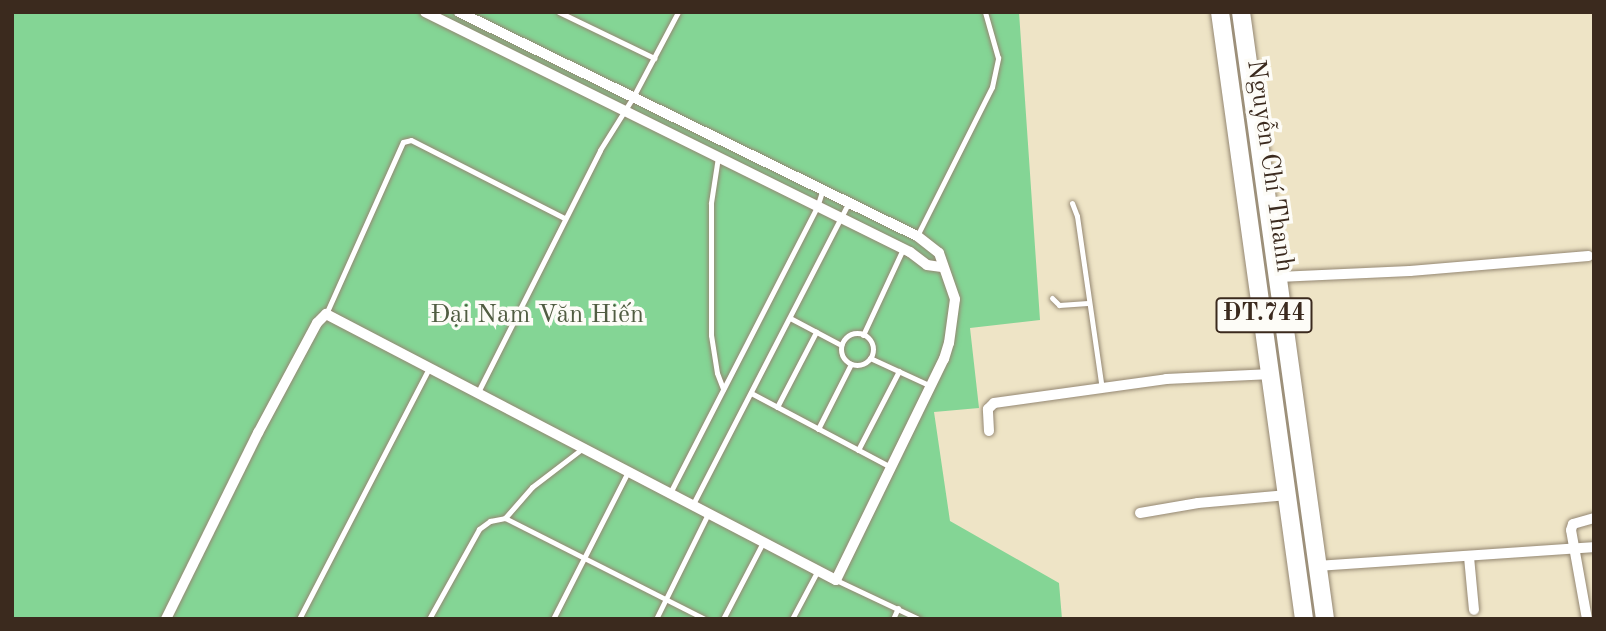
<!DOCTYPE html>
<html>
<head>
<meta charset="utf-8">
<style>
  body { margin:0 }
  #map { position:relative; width:1606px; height:631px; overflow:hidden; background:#eee4c6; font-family:"Old Standard TT",serif }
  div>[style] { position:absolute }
  .green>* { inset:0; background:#84d595 }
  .roads { filter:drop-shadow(0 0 2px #948772) drop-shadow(0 0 2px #948772) }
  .service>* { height:5px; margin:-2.5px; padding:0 2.5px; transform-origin:2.5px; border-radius:2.5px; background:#fff }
  .service>.ring { margin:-2.5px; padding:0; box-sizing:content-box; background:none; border:5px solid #fff; border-radius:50% }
  .minor>* { height:10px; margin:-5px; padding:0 5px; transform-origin:5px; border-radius:5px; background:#fff }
  .primary>* { height:18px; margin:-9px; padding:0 9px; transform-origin:9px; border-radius:9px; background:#fff }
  span { translate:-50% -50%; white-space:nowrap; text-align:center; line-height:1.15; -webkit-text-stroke:7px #fdfcf7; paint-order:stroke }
  .shield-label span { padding:2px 5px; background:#fdfcf7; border:2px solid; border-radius:5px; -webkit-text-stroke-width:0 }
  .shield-label { font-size:24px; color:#3b2a1e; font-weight:700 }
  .street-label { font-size:26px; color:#3b2a1e }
  .park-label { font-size:26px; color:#515d42 }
  .frame { position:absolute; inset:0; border:14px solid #3b2a1e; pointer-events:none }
</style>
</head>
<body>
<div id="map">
  <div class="green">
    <i style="clip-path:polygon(12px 12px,1019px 12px,1040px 320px,970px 328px,979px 408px,934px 412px,950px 521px,1059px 583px,1062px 619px,12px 619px)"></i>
  </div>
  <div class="roads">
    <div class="service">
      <i style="left:559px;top:12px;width:106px;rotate:25.8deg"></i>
      <i style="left:718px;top:157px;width:47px;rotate:98.7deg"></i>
      <i style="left:711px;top:203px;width:132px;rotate:90deg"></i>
      <i style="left:711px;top:335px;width:38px;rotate:81deg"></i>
      <i style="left:717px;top:373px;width:17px;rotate:69deg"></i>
      <i style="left:1072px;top:203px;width:14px;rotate:69deg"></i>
      <i style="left:1077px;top:216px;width:175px;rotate:81.8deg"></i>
      <i style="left:917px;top:236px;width:167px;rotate:-63.3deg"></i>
      <i style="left:992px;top:87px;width:30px;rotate:-78deg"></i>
      <i style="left:998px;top:58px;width:48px;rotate:-105.8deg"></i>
      <i style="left:1052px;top:298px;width:10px;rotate:45deg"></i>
      <i style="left:1059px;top:305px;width:29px;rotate:-4deg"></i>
      <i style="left:326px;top:314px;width:188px;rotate:-65.9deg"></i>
      <i style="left:403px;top:142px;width:8px;rotate:-14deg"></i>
      <i style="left:411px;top:140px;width:172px;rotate:27deg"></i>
      <i style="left:790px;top:318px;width:58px;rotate:27.9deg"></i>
      <i class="ring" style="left:841px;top:333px;width:27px;height:27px"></i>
      <i style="left:863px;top:335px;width:95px;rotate:-65.1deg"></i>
      <i style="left:870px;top:358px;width:67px;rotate:24.7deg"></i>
      <i style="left:751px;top:393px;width:158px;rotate:27.9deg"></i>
      <i style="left:477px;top:394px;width:273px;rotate:-63.2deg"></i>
      <i style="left:600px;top:150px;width:60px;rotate:-57.9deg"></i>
      <i style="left:632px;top:99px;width:98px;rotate:-62.1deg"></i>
      <i style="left:777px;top:407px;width:85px;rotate:-62.5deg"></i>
      <i style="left:818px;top:429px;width:73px;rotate:-63.1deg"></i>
      <i style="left:858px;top:450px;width:89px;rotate:-62.6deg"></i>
      <i style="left:670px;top:493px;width:322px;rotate:-62.8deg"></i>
      <i style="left:817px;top:207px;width:19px;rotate:-72deg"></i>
      <i style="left:692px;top:506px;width:342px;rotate:-62.7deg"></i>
      <i style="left:505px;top:518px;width:224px;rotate:26.8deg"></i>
      <i style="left:836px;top:580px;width:92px;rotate:25.2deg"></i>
      <i style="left:299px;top:619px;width:283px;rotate:-62.6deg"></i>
      <i style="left:429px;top:619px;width:103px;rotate:-60.9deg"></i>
      <i style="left:479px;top:529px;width:14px;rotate:-36deg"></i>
      <i style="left:490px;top:521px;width:15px;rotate:-11deg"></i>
      <i style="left:505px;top:518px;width:41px;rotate:-48.9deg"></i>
      <i style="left:532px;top:487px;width:64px;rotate:-37.4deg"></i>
      <i style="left:553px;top:619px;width:165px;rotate:-63deg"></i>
      <i style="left:656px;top:619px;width:117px;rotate:-63.7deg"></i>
      <i style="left:723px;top:619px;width:87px;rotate:-62.5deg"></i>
      <i style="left:792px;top:619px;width:55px;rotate:-62deg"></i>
      <i style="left:893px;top:619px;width:12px;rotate:-66deg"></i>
    </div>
    <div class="minor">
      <i style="left:425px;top:12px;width:541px;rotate:26.33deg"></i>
      <i style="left:910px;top:252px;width:21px;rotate:37deg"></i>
      <i style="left:927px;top:265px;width:15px;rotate:8deg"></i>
      <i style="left:1278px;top:277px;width:132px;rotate:-2.6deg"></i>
      <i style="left:1410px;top:271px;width:179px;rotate:-4.8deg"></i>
      <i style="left:989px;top:431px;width:22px;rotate:-93deg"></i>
      <i style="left:988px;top:409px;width:8px;rotate:-45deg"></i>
      <i style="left:994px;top:403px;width:174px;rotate:-7.9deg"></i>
      <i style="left:1166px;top:379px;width:106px;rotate:-2.7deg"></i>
      <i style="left:1140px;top:513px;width:59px;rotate:-9.8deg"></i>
      <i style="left:1198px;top:503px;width:90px;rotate:-5.1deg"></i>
      <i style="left:1469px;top:557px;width:53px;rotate:84.6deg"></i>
      <i style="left:1318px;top:566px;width:277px;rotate:-3.9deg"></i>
      <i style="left:166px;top:619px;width:208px;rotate:-63.7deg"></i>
      <i style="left:258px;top:433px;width:125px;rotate:-61.8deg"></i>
      <i style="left:317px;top:323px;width:13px;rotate:-45deg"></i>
      <i style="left:326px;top:314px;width:575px;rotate:27.55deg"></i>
      <i style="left:836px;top:580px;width:246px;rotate:-64deg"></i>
      <i style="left:944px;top:359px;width:17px;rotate:-73deg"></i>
      <i style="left:949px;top:343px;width:44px;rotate:-82.2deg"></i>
      <i style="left:955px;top:299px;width:49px;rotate:-109.2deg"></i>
      <i style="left:939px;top:253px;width:28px;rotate:-142deg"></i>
      <i style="left:917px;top:236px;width:510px;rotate:-153.94deg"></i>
      <i style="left:1587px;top:619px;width:90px;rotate:-100.2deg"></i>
      <i style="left:1571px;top:530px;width:6px;rotate:-72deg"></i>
      <i style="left:1573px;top:524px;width:22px;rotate:-16deg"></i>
    </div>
    <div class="primary">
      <i style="left:1220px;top:12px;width:613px;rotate:82.12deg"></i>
      <i style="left:1241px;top:12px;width:613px;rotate:82.12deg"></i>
    </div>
  </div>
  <div class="shield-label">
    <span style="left:1264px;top:315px">ĐT.744</span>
  </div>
  <div class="street-label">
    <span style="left:1269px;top:166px;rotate:82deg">Nguyễn Chí Thanh</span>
  </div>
  <div class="park-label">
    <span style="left:537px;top:316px">Đại Nam Văn Hiến</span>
  </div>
  <div class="frame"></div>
</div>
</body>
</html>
